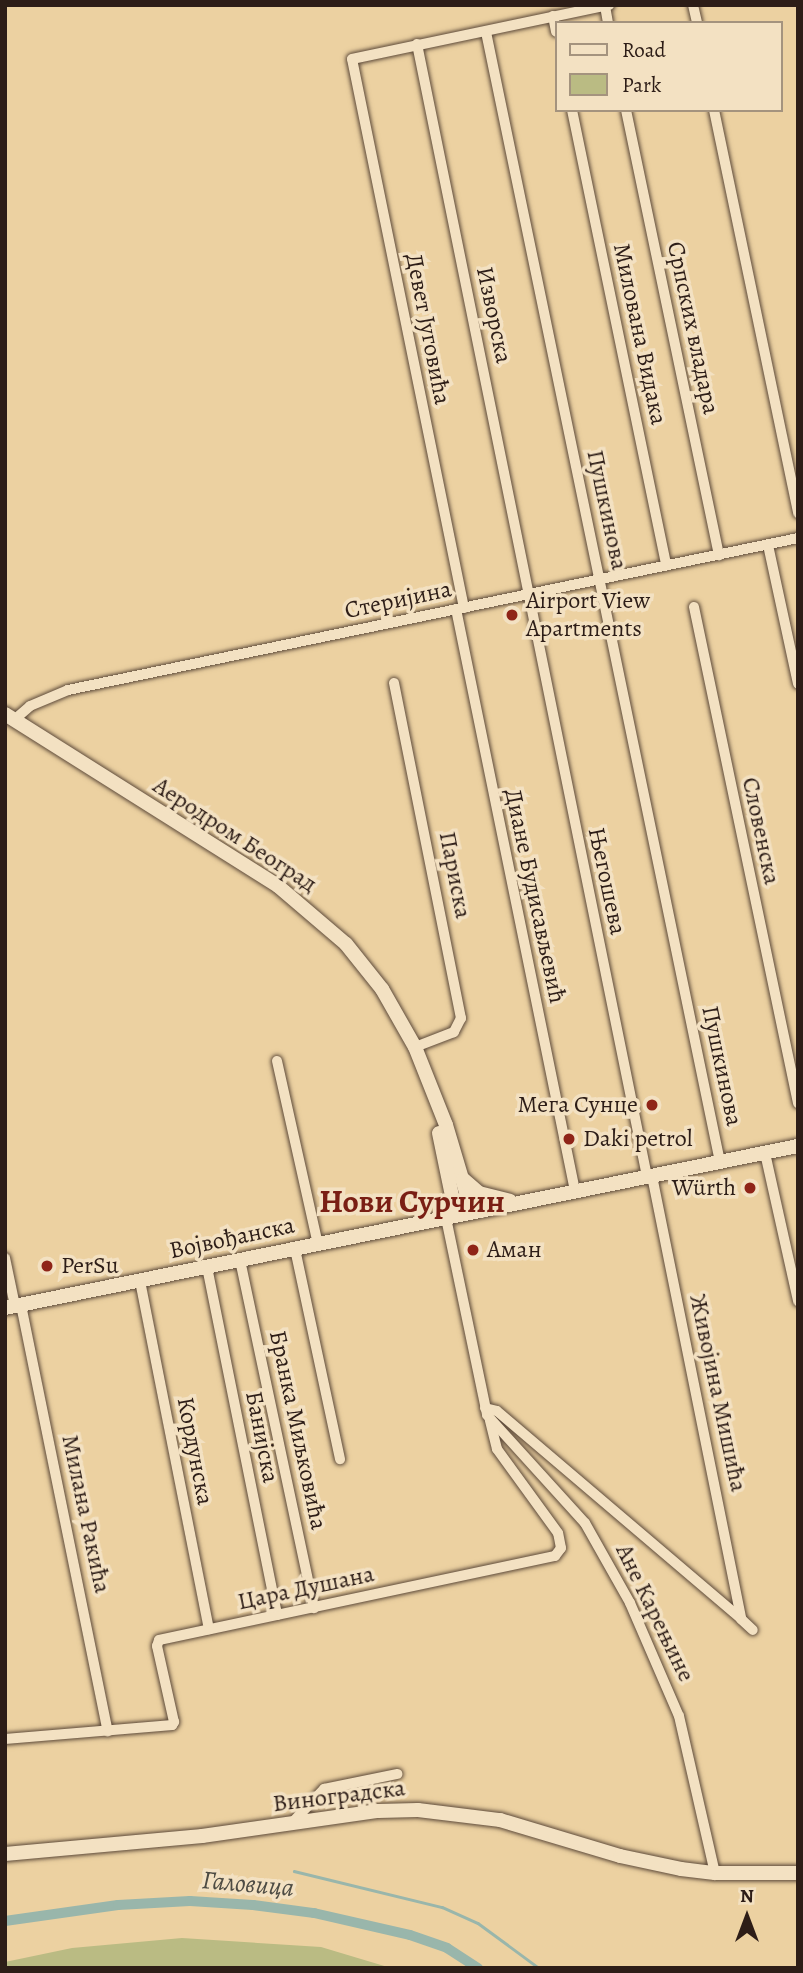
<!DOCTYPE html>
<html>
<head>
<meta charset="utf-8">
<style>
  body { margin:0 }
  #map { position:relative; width:803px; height:1973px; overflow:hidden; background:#ecd1a1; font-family:Alegreya,serif }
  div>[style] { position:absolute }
  .green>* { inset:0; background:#babb83 }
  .stream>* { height:2.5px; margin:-1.25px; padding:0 1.25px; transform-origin:1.25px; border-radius:1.25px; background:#99b6ab }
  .canal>* { height:10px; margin:-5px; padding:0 5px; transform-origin:5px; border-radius:5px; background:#99b6ab }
  .roads { filter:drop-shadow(0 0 2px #5d4a3a) drop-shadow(0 0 2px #5d4a3a) }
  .street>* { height:10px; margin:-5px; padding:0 5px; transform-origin:5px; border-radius:5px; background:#f3e1c2 }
  .secondary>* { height:14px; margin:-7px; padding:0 7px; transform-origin:7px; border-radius:7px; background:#f3e1c2 }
  .dots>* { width:19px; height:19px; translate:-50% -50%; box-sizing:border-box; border:4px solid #f3e1c2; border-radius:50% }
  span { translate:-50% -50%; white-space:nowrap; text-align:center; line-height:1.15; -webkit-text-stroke:7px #f3e1c2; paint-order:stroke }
  .street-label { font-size:24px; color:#2d1d17 }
  .poi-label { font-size:24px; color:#2d1d17 }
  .left { translate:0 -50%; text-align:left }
  .right { translate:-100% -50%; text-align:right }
  .water-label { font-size:26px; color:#4d4b43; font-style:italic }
  .district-label { font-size:32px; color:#7a1f14; font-weight:700 }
  .frame { position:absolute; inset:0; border:7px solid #2d1d17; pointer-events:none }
  .legend { position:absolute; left:555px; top:21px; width:228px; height:91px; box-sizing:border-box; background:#f3e1c2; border:2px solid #a4937e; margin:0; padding:9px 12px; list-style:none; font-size:21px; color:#2d1d17 }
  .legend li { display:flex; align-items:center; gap:14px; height:35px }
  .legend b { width:35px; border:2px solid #a4937e }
  .north { position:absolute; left:712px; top:1882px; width:70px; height:70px; -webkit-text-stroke:5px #f3e1c2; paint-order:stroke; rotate:0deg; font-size:19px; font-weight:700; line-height:28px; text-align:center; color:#2d1d17 }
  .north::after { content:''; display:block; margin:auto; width:24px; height:32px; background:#2d1d17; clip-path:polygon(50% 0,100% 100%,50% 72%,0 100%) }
</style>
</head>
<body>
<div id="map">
  <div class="green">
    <i style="clip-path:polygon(182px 1938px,321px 1947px,391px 1968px,5px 1968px,5px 1962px,72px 1948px)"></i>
  </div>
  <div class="stream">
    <i style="left:294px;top:1871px;width:152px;rotate:13.7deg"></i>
    <i style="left:442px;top:1907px;width:39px;rotate:24deg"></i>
    <i style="left:478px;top:1923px;width:76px;rotate:36.4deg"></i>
  </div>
  <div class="canal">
    <i style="left:5px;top:1921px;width:114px;rotate:-8.1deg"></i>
    <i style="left:118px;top:1905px;width:72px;rotate:-3.2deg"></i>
    <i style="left:190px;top:1901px;width:63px;rotate:3.6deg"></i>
    <i style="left:253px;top:1905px;width:62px;rotate:7.5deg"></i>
    <i style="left:314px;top:1913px;width:98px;rotate:12.9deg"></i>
    <i style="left:410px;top:1935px;width:39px;rotate:19deg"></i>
    <i style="left:447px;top:1948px;width:37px;rotate:33deg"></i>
  </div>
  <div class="roads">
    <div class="street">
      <i style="left:693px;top:5px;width:18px;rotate:77deg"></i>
      <i style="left:605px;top:6px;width:17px;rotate:80deg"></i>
      <i style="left:553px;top:16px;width:16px;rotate:79deg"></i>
      <i style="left:486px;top:32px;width:1154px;rotate:78.3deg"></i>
      <i style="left:417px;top:44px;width:1156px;rotate:78.52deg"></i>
      <i style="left:572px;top:110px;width:465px;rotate:78.3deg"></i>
      <i style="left:626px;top:110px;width:455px;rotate:78.2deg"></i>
      <i style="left:714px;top:110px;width:412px;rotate:78.2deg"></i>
      <i style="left:768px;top:545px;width:142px;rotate:77.8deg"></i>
      <i style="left:694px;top:607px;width:507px;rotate:78.16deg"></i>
      <i style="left:464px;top:608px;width:560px;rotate:-101.53deg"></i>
      <i style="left:352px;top:59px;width:263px;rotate:-11.9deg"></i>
      <i style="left:456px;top:609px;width:594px;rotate:78.44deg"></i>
      <i style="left:394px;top:683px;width:342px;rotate:78.7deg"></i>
      <i style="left:461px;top:1018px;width:16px;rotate:117deg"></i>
      <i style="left:454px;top:1032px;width:42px;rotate:159deg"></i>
      <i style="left:14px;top:720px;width:21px;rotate:-41deg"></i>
      <i style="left:30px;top:706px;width:41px;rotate:-22.8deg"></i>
      <i style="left:68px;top:690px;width:746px;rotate:-11.76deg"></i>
      <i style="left:277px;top:1061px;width:188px;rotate:77.4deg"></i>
      <i style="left:765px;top:1153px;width:152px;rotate:77.4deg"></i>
      <i style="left:652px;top:1176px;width:452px;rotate:78.6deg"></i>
      <i style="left:741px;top:1619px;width:16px;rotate:43deg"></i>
      <i style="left:446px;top:1218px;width:201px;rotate:78.2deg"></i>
      <i style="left:487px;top:1415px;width:146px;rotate:47.8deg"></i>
      <i style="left:585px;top:1523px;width:92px;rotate:60.6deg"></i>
      <i style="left:630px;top:1603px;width:123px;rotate:66.6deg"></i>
      <i style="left:679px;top:1716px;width:161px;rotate:77.1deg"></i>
      <i style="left:295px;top:1249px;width:215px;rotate:77.9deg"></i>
      <i style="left:5px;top:1258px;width:49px;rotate:78.2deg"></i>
      <i style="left:240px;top:1260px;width:356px;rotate:78deg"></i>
      <i style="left:207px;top:1267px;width:355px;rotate:78.6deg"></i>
      <i style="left:140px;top:1281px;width:355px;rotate:78.8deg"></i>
      <i style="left:21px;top:1305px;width:435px;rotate:78.5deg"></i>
      <i style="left:485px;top:1408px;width:12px;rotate:14deg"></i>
      <i style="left:497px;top:1411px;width:321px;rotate:40.4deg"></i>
      <i style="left:5px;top:1739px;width:168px;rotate:-4.8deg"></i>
      <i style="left:172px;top:1725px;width:4px;rotate:-56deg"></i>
      <i style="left:174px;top:1722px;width:78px;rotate:-102.6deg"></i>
      <i style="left:157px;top:1646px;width:6px;rotate:-72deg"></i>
      <i style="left:159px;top:1640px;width:405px;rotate:-12deg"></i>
      <i style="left:555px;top:1556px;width:10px;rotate:-53deg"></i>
      <i style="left:561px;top:1548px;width:15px;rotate:-101deg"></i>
      <i style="left:558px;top:1533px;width:104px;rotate:-126deg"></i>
      <i style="left:497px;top:1449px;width:30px;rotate:-104deg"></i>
      <i style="left:290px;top:1825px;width:50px;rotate:-46.6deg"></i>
      <i style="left:324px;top:1789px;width:75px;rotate:-11.6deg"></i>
    </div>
    <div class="secondary">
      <i style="left:5px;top:714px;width:323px;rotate:32.2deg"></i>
      <i style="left:278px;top:886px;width:89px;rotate:40.5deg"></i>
      <i style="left:346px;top:944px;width:58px;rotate:51.3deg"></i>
      <i style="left:382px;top:989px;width:67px;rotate:60.4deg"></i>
      <i style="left:415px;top:1047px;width:84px;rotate:68.3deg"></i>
      <i style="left:446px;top:1125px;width:91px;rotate:73.4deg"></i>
      <i style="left:439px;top:1133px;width:84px;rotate:78.3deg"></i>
      <i style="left:463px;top:1179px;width:21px;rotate:41deg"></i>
      <i style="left:479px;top:1193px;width:32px;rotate:14deg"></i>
      <i style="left:5px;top:1308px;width:809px;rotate:-11.55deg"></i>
      <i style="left:5px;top:1854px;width:198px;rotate:-5.2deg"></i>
      <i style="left:202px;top:1836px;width:178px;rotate:-8.1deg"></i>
      <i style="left:378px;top:1811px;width:40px;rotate:-1.4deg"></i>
      <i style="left:418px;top:1810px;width:83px;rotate:7deg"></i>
      <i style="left:500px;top:1820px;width:125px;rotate:16.7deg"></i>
      <i style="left:620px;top:1856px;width:62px;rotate:12deg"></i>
      <i style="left:681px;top:1869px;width:34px;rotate:7deg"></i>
      <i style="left:715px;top:1873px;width:83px"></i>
    </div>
  </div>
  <div class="dots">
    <i style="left:512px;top:615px;background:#8f2418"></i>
    <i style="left:652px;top:1105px;background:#8f2418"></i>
    <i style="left:569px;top:1139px;background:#8f2418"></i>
    <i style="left:750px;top:1188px;background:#8f2418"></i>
    <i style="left:473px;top:1250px;background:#8f2418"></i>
    <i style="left:47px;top:1266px;background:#8f2418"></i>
  </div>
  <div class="street-label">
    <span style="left:494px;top:315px;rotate:78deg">Изворска</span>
    <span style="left:693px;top:328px;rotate:78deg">Српских владара</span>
    <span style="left:428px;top:329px;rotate:79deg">Девет Југовића</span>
    <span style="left:640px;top:334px;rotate:78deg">Милована Видака</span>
    <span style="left:607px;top:510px;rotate:78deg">Пушкинова</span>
    <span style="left:398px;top:600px;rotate:-12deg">Стеријина</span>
    <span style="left:761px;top:831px;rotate:78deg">Словенска</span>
    <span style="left:235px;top:835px;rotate:33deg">Аеродром Београд</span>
    <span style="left:455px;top:875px;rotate:79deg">Париска</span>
    <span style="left:607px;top:881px;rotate:78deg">Његошева</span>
    <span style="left:535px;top:896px;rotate:78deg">Диане Будисављевић</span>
    <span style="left:722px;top:1066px;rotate:78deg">Пушкинова</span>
    <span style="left:232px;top:1238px;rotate:-12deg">Војвођанска</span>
    <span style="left:718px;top:1393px;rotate:78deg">Живојина Мишића</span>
    <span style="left:298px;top:1430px;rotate:78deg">Бранка Миљковића</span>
    <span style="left:262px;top:1437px;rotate:79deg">Банијска</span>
    <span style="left:195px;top:1451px;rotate:79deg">Кордунска</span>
    <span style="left:86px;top:1514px;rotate:78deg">Милана Ракића</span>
    <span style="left:306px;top:1588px;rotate:-12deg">Цара Душана</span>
    <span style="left:655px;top:1613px;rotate:64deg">Ане Карењине</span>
    <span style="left:339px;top:1796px;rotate:-7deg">Виноградска</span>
  </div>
  <div class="poi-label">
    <span class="left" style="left:526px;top:615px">Airport View<br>Apartments</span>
    <span class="right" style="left:638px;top:1105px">Мега Сунце</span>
    <span class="left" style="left:583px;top:1139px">Daki petrol</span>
    <span class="right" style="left:736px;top:1188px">Würth</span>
    <span class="left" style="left:487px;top:1250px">Аман</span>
    <span class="left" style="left:61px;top:1266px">PerSu</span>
  </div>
  <div class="water-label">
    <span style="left:248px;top:1884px;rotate:5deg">Галовица</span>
  </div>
  <div class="district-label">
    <span style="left:412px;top:1201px">Нови Сурчин</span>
  </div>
  <div class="frame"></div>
  <ul class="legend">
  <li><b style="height:9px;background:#f3e1c2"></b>Road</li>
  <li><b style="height:19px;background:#babb83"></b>Park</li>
  </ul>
  <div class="north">N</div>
</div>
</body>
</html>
